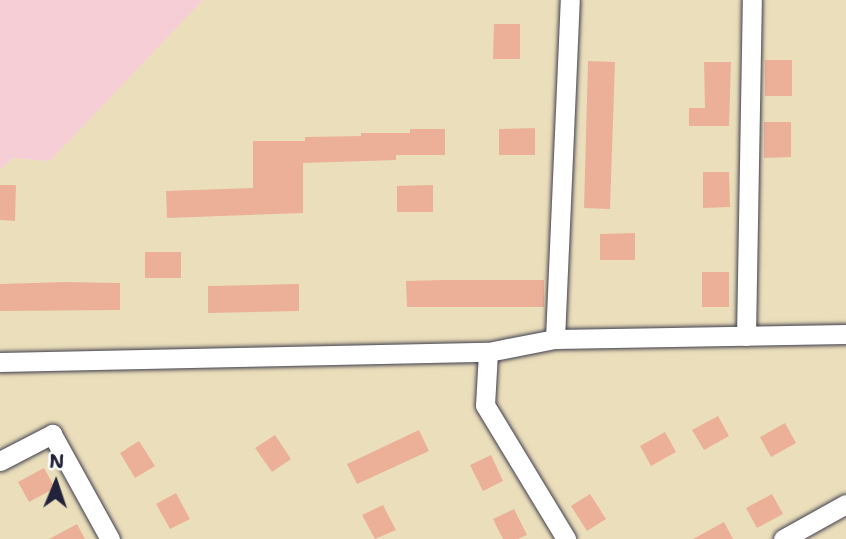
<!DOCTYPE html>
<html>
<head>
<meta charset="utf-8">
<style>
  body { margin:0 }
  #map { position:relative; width:846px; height:539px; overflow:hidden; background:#ebdfbb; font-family:"Shantell Sans",sans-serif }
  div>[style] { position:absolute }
  .built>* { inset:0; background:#f6cfd6 }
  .building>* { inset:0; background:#ecb099 }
  .roads { filter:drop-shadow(0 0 2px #403e4e) drop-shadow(0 0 2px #403e4e) }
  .minor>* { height:19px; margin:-9.5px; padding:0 9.5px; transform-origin:9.5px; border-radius:9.5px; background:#fff }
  span { translate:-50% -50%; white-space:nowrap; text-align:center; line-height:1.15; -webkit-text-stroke:7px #fff; paint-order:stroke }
  .north { position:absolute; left:21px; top:448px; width:70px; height:70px; -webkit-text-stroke:5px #fff; paint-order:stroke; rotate:2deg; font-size:19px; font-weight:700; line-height:28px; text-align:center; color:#22223b }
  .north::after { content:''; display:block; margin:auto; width:24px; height:32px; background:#22223b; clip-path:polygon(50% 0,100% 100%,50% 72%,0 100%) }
</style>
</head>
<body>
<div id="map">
  <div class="built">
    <i style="clip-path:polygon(0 0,203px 0,50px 161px,13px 158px,0 170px)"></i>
  </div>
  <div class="building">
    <i style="clip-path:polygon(494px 24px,520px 24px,520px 59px,493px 59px)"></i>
    <i style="clip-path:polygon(765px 60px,792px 60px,792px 96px,765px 96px)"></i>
    <i style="clip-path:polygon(588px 61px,615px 62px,610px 209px,584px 208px)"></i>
    <i style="clip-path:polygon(704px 62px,731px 62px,729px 126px,689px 126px,689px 108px,705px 108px)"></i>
    <i style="clip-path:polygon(764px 122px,791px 122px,791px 157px,764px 158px)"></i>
    <i style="clip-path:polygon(535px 128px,535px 155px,499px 155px,499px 129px)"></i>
    <i style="clip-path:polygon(410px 129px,445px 129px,445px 155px,396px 155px,396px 160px,303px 163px,303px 213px,167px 218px,166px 191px,253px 188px,253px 141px,305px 141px,305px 137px,361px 136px,361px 133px,410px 133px)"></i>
    <i style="clip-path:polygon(703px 172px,729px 172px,730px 207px,703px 208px)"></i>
    <i style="clip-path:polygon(0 185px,16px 185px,15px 221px,0 220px)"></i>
    <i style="clip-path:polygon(433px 185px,433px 212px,397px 212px,397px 186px)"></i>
    <i style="clip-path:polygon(635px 233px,635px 260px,600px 260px,600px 234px)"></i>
    <i style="clip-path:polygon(145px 252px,181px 252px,181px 278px,145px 278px)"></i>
    <i style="clip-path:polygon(702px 272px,729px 272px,729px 307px,702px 307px)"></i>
    <i style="clip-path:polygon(442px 280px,544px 280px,544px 307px,407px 307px,406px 281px)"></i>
    <i style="clip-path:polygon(64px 282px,120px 283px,120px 310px,0 311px,0 284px)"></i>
    <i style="clip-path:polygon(299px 284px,299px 311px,208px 313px,208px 286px)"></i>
    <i style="clip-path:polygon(718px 416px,729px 436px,704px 450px,692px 430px)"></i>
    <i style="clip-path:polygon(785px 423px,796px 443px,771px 457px,760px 437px)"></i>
    <i style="clip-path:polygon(419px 430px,429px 451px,357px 484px,347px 464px)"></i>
    <i style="clip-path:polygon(665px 432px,676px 452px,651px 466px,640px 446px)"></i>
    <i style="clip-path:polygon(275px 435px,291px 459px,272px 472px,255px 448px)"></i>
    <i style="clip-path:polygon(139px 441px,155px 466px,135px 478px,120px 453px)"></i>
    <i style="clip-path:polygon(491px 455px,503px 481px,483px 491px,470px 465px)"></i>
    <i style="clip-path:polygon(44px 468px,55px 488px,29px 502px,18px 482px)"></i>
    <i style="clip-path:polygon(176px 493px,190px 519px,170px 529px,156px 504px)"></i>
    <i style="clip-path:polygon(590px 494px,606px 519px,587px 531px,571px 506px)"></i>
    <i style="clip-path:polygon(772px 494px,783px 514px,757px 528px,746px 508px)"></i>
    <i style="clip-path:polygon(383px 505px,396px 530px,375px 539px,362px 515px)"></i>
    <i style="clip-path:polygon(514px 509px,527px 535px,518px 539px,503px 539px,493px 519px)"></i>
    <i style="clip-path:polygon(724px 522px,733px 539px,693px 539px)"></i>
    <i style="clip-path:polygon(77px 524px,85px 539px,49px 539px)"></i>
  </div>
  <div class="roads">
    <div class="minor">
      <i style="left:746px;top:336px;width:336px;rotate:-89deg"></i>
      <i style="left:555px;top:339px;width:339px;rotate:-87.5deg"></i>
      <i style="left:488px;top:352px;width:53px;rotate:93.2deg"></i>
      <i style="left:485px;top:405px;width:157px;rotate:58.8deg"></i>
      <i style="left:0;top:362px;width:488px;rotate:-1.2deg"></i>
      <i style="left:488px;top:352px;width:68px;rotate:-11deg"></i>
      <i style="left:555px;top:339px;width:291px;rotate:-1deg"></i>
      <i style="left:0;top:461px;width:59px;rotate:-27.4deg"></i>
      <i style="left:52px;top:434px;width:120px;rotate:61.1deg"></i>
      <i style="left:783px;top:539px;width:72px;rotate:-29.1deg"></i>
    </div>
  </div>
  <div class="north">N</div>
</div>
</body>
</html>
